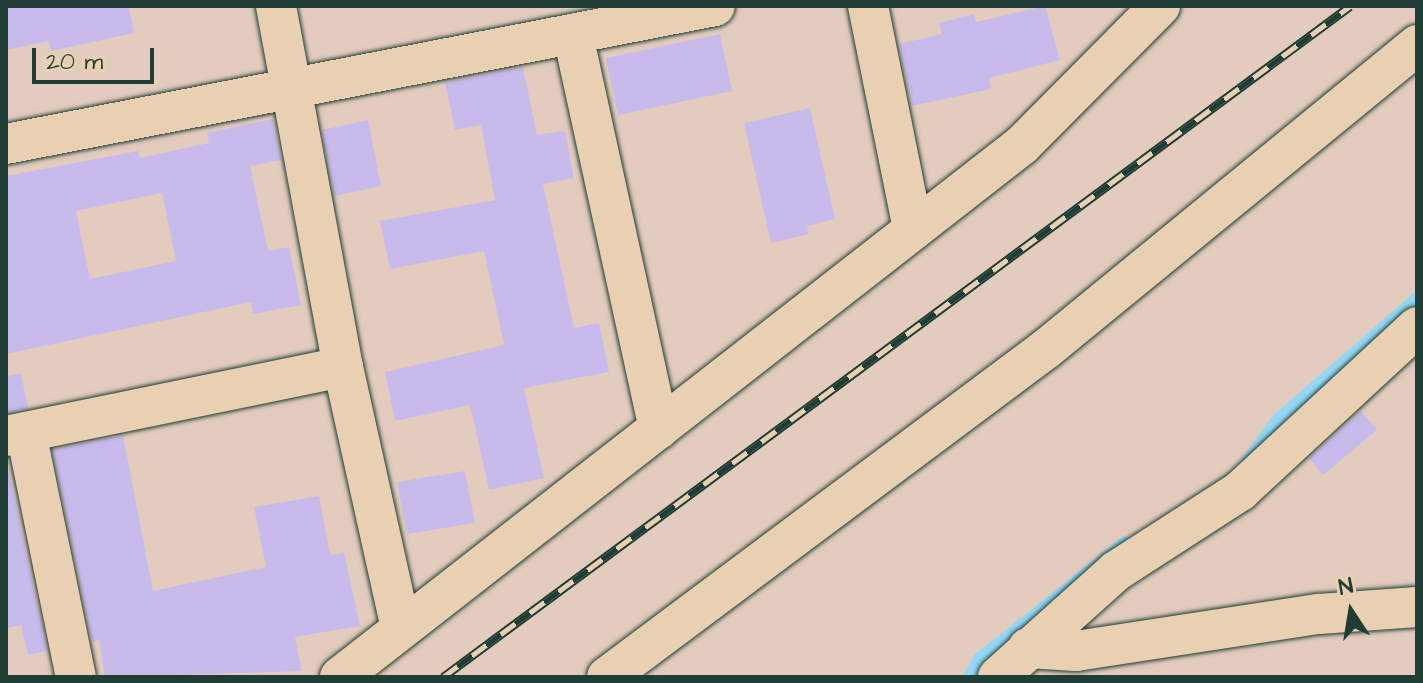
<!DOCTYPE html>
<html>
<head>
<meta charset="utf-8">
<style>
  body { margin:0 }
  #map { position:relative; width:1423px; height:683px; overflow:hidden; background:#e3ccbe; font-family:"Architects Daughter",sans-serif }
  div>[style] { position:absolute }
  .stream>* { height:12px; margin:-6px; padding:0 6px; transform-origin:6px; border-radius:6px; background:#94d7f6 }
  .building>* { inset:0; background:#c9baec }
  .roads { filter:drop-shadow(0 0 2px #1f3d34) drop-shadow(0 0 2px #1f3d34) }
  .minor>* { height:40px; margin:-20px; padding:0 20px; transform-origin:20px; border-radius:20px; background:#ead0b2 }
  .rail>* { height:9px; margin-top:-4.5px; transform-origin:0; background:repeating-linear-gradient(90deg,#ead0b2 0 18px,#1f3d34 0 36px); box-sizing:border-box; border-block:2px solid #1f3d34 }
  span { translate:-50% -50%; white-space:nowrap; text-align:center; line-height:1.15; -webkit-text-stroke:8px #ead0b2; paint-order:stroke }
  .frame { position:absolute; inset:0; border:8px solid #1f3d34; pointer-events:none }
  .north { position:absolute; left:1311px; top:571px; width:80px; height:80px; -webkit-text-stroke:6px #ead0b2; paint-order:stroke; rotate:348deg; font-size:22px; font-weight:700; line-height:32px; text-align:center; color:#1f3d34 }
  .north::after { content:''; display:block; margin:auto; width:28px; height:36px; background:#1f3d34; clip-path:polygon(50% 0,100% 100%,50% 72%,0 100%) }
  .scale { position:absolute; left:32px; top:48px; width:122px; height:36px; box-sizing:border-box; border:4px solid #1f3d34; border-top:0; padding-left:10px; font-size:24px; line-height:28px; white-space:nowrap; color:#1f3d34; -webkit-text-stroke:6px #ead0b2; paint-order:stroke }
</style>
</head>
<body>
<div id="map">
  <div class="stream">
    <i style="left:1247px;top:461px;width:51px;rotate:-53.8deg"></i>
    <i style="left:1277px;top:420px;width:186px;rotate:-41.1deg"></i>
    <i style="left:969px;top:677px;width:21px;rotate:-61deg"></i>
    <i style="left:979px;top:659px;width:187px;rotate:-38.7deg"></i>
  </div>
  <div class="building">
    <i style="clip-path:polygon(6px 6px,129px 6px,134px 33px,51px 51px,49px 41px,6px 50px)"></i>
    <i style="clip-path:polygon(1045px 6px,1060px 60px,989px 78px,991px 89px,912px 106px,899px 44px,942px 34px,939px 23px,974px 14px,976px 22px)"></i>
    <i style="clip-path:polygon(720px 34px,732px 91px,618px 115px,606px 58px)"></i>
    <i style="clip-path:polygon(523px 67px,537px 135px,565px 131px,574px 178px,543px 184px,574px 328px,599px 323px,609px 372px,524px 388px,544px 478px,489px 490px,470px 405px,395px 421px,385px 372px,504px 345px,484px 251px,390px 269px,380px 221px,495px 200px,481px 125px,455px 130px,445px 82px)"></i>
    <i style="clip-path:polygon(810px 108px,835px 219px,807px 226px,809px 234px,771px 243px,744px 123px)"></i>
    <i style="clip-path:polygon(evenodd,273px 119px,281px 160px,250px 166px,268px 251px,289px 247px,301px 305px,253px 314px,251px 302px,6px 354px,6px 176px,138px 151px,140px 158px,209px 143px,207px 133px,273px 119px,162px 193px,176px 261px,90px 279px,76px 211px,162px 193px)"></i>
    <i style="clip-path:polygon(368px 120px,381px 186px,335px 196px,322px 130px)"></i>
    <i style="clip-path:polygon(21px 374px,28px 408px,6px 413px,6px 376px)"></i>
    <i style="clip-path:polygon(1361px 411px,1377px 430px,1323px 475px,1309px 458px)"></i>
    <i style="clip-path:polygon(123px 435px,153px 591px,266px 567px,254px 507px,319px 496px,330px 555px,344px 553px,360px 626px,295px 637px,302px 671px,105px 677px,99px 640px,92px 642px,53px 450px)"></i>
    <i style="clip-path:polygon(6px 458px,47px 651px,28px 655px,21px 625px,6px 628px)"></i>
    <i style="clip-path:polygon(465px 471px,475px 523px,407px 534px,397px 482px)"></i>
  </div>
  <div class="roads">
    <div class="minor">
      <i style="left:276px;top:6px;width:367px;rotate:79.5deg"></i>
      <i style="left:343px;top:367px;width:267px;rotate:77.5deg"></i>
      <i style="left:868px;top:6px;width:228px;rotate:78.6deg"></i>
      <i style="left:573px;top:35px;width:403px;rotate:77.7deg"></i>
      <i style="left:6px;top:144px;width:722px;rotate:-11.01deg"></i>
      <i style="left:26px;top:432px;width:250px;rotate:78.5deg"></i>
      <i style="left:6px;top:436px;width:344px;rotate:-11.6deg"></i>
      <i style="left:1028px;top:648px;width:48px;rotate:3.6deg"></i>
      <i style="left:1076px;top:651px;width:246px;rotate:-8.7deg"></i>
      <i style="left:1319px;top:614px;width:98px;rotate:-4.1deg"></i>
      <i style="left:340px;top:677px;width:865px;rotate:-37.96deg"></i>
      <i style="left:1022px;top:145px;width:196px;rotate:-45.2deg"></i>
      <i style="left:607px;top:677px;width:548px;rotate:-36.77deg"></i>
      <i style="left:1046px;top:349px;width:480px;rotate:-39.3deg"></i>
      <i style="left:998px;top:677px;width:159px;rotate:-41.9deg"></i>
      <i style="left:1116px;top:571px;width:148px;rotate:-32.8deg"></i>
      <i style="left:1240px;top:491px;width:241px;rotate:-42.8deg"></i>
    </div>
  </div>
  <div class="rail">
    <i style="left:443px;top:677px;width:1128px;rotate:-36.49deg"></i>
  </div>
  <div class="frame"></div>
  <div class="north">N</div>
  <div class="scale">20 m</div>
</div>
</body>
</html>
